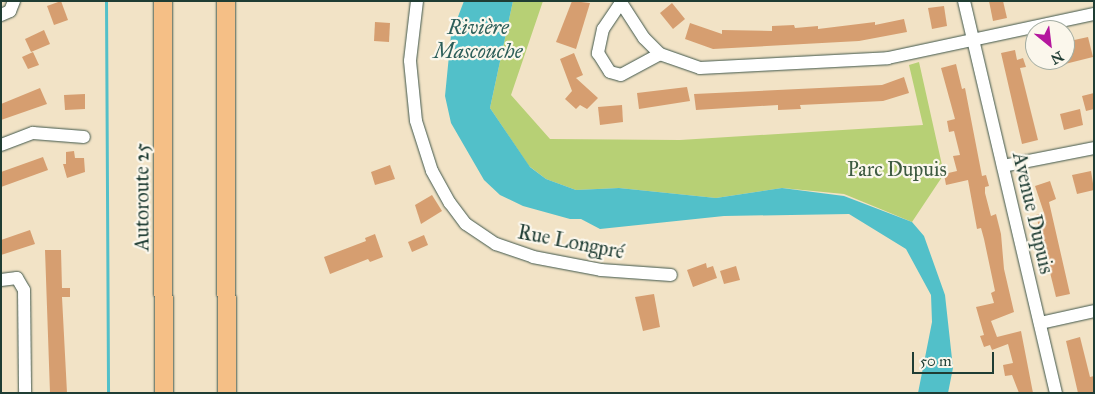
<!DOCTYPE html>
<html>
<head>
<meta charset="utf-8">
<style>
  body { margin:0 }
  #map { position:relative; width:1095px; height:394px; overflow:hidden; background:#f2e3c6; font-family:"IM FELL Great Primer",serif }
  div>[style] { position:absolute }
  .green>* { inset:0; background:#b7d075 }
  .water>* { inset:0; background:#52c0c9 }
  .stream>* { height:3px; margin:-1.5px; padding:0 1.5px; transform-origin:1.5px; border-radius:1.5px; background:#52c0c9 }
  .building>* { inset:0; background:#d69e70 }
  .roads { filter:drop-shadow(0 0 1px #3f564a) drop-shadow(0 0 1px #3f564a) }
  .minor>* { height:12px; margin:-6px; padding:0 6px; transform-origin:6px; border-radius:6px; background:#fff }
  .highway>* { height:18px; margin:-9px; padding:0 9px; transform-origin:9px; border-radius:9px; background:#f5bf86 }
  span { translate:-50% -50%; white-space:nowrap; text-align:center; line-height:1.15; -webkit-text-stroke:4.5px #fbf7ec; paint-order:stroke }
  .park-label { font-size:20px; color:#3d5a41 }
  .street-label { font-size:20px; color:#1f3d34 }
  .water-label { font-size:21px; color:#2c5e59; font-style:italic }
  .frame { position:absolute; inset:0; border:2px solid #1f3d34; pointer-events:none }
  .north { position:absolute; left:1025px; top:20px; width:50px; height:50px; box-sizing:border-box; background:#fbf7ec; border:1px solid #a3ada2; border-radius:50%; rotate:151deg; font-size:14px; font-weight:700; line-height:20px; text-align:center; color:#1f3d34 }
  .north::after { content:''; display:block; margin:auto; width:18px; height:22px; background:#b5179e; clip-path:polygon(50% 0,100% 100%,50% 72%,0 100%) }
  .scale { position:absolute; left:912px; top:352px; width:82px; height:22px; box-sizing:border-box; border:2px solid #1f3d34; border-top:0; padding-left:6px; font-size:15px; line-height:18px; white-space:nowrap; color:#1f3d34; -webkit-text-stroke:4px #fbf7ec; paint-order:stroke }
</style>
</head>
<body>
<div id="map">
  <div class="green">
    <i style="clip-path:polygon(513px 1px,543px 1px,511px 95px,550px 139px,680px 140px,923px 125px,909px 65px,919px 62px,944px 174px,912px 222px,844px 194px,782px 188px,716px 198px,619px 188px,576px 190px,546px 179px,529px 166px,490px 108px)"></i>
  </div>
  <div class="water">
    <i style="clip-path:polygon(464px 1px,513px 1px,490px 108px,530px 167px,546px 179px,576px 190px,619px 188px,716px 198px,782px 188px,844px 196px,912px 222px,924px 236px,945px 295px,953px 368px,948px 393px,918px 393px,932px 322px,931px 295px,906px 249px,849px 214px,724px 216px,600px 229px,581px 219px,570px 219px,523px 206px,500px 195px,484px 180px,451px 123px,445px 96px,451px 35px)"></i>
  </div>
  <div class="stream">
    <i style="left:106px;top:1px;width:392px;rotate:89.7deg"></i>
  </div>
  <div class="building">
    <i style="clip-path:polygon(61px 1px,68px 20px,54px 25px,47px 6px)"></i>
    <i style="clip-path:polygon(572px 1px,590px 3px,576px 49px,556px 42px)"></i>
    <i style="clip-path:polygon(989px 1px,1003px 1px,1007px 18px,993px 21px)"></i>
    <i style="clip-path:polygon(672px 3px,685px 19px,673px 29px,660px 13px)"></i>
    <i style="clip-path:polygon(944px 6px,947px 26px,932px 29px,928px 8px)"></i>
    <i style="clip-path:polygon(904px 19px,907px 32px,859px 41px,713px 49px,685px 39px,690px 23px,722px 34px,722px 30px,772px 31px,772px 26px,794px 25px,795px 28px,818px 26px,818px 29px,875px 22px,875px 25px)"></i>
    <i style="clip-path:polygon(375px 22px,390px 23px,389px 42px,374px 41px)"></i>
    <i style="clip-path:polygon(44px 30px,50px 44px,31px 52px,25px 39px)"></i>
    <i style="clip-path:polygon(1088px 37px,1093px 57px,1065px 64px,1065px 42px)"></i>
    <i style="clip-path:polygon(1015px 50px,1017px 60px,1023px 58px,1026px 67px,1020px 68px,1038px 140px,1022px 144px,1001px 53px)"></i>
    <i style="clip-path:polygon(33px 52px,39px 65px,28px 69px,22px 57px)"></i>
    <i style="clip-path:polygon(574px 53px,583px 75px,576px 78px,598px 98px,587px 109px,580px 105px,576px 109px,565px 99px,572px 91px,560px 59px)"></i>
    <i style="clip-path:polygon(956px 64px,962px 89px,965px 88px,982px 176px,986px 175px,989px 186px,985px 187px,985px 193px,991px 216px,996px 214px,1001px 234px,1004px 269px,1014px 312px,991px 321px,997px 337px,1021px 331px,1033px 393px,1019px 393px,1012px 375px,1005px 376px,1003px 365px,1013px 363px,1008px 344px,992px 350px,990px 345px,984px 347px,980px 336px,984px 335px,976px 307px,994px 303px,991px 293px,995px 291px,984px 239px,981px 228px,977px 229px,968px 180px,946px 185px,944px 174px,957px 171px,953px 156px,960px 155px,954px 131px,949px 132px,947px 121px,955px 119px,941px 68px)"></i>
    <i style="clip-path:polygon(904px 77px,909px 93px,883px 101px,800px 105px,801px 109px,778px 110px,778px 105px,696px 110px,694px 94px,882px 85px)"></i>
    <i style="clip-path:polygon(687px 87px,690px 101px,639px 109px,637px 93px)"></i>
    <i style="clip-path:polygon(40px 88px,47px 104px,1px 120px,1px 104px)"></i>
    <i style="clip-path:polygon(1094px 93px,1094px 109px,1086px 111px,1082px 96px)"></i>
    <i style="clip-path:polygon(85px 94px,85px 109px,65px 110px,64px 95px)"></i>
    <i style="clip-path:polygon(622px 105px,623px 122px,600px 125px,598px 107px)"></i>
    <i style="clip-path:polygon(1080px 109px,1083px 125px,1064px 130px,1060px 114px)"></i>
    <i style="clip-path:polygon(74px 151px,75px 158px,84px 158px,85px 172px,67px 178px,63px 164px,66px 164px,66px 152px)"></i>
    <i style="clip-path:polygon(43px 157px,48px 170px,1px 187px,1px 172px)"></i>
    <i style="clip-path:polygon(390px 165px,395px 179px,375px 185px,371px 172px)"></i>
    <i style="clip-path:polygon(1091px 171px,1094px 190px,1077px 194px,1072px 175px)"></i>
    <i style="clip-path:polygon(1050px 181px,1056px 199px,1049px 202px,1070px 294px,1056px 297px,1036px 215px,1044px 213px,1035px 186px)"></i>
    <i style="clip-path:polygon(432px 195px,442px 211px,421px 224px,415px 205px)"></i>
    <i style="clip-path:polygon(30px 230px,35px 244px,1px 255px,1px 240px)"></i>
    <i style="clip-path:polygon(375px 234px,383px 257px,370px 262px,368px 259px,330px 274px,324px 257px,366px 241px,365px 238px)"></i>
    <i style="clip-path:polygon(424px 235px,428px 245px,412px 252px,408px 242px)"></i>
    <i style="clip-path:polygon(45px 250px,61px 250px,62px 288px,70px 288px,70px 297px,62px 297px,67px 393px,50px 393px)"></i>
    <i style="clip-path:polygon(706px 263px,707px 268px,713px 266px,717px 278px,693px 287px,687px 270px)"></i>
    <i style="clip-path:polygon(736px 266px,740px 280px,724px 284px,720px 271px)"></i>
    <i style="clip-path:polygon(654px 294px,660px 327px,643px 331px,635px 297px)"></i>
    <i style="clip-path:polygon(1080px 337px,1090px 377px,1094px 376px,1094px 393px,1078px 393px,1066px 341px)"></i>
  </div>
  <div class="roads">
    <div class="minor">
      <i style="left:417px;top:1px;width:60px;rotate:96.7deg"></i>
      <i style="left:410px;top:61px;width:60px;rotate:84.3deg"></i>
      <i style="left:416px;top:121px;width:52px;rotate:72.3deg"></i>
      <i style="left:432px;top:171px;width:37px;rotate:61deg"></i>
      <i style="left:450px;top:203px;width:26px;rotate:53deg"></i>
      <i style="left:466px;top:224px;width:36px;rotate:34deg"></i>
      <i style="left:496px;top:244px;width:39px;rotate:19deg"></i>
      <i style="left:533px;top:257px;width:69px;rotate:10.8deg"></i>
      <i style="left:601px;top:270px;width:70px;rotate:4.1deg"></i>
      <i style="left:620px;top:1px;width:44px;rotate:57deg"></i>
      <i style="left:644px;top:38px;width:23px;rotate:45deg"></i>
      <i style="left:660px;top:54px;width:42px;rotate:19.3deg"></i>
      <i style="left:700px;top:68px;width:188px;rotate:-3deg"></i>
      <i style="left:888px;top:58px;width:211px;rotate:-12.1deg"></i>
      <i style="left:964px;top:1px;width:403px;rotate:76.8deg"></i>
      <i style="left:620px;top:4px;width:30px;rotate:124deg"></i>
      <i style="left:603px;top:29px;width:25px;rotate:102deg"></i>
      <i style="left:598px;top:53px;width:22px;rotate:58deg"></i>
      <i style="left:610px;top:72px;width:11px;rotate:15deg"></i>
      <i style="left:621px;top:75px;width:44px;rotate:-28.3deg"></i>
      <i style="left:1px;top:15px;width:10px;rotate:-24deg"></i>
      <i style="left:10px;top:11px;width:11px;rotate:-68deg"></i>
      <i style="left:1px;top:145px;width:34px;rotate:-21deg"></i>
      <i style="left:33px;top:133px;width:51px;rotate:4.5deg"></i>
      <i style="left:1003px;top:166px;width:93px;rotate:-11.2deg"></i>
      <i style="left:1px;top:280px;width:16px;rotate:-7deg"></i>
      <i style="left:17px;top:278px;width:14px;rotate:60deg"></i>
      <i style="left:24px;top:290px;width:103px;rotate:89.4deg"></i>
      <i style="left:1040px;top:323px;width:55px;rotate:-12.5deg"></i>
    </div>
    <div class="highway">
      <i style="left:163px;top:1px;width:392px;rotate:89.9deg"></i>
      <i style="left:226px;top:1px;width:392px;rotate:89.9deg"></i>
    </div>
  </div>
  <div class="park-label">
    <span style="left:897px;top:169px">Parc Dupuis</span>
  </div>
  <div class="street-label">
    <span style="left:142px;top:197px;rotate:-90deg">Autoroute 25</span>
    <span style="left:1033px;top:213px;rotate:77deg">Avenue Dupuis</span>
    <span style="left:571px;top:242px;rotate:11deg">Rue Longpré</span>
  </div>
  <div class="water-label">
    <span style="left:478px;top:39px">Rivière<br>Mascouche</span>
  </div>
  <div class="frame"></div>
  <div class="north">N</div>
  <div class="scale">50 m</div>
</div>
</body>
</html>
